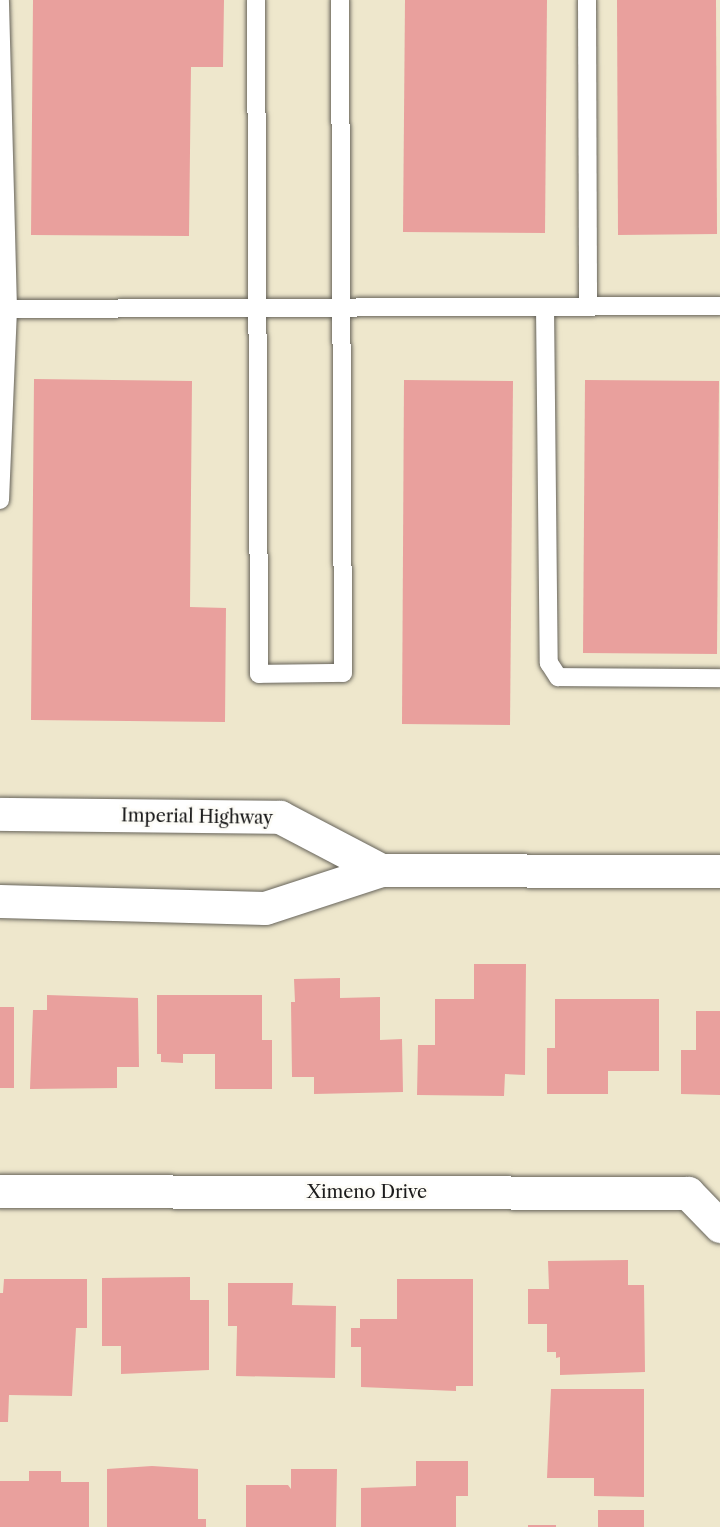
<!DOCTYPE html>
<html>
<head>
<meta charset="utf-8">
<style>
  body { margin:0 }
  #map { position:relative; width:720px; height:1527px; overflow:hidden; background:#eee7cc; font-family:"Libre Caslon Text",serif }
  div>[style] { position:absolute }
  .building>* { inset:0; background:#e9a09d }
  .roads { filter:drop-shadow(0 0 2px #66635a) drop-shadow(0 0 2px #66635a) }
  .lane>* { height:18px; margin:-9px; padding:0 9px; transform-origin:9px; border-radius:9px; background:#fff }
  .street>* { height:33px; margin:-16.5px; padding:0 16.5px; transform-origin:16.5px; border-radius:16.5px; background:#fff }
  .primary>* { height:33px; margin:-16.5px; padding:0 16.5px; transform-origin:16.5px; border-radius:16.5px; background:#fff }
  span { translate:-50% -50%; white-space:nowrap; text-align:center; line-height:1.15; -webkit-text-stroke:5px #fdfcf7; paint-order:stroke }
  .street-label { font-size:18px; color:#1c1c1c }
</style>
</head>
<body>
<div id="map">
  <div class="building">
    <i style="clip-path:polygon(33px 0,224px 0,223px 67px,191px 67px,189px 236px,31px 235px)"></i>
    <i style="clip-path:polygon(405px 0,547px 0,545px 233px,403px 232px)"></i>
    <i style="clip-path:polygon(617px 0,716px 0,717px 234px,618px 235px)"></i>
    <i style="clip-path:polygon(34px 379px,192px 381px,190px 607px,226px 608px,225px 722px,31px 720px)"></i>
    <i style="clip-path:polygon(404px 380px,513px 381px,510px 725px,402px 724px)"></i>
    <i style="clip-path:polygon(585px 380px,719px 381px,717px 654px,583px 653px)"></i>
    <i style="clip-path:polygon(474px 964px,526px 964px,525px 1075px,505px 1074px,504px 1096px,417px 1095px,418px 1045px,435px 1045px,435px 999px,474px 999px)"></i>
    <i style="clip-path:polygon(340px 978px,340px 998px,380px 997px,380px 1040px,402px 1039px,403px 1092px,314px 1094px,314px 1077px,292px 1077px,291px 1002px,295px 1002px,294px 979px)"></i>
    <i style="clip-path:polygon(47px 995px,138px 998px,139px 1067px,117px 1067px,117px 1088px,30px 1089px,33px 1010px,47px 1010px)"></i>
    <i style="clip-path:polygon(157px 995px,262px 995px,262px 1040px,272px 1040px,272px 1089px,215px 1089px,215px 1054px,183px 1054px,183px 1063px,161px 1062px,161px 1054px,157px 1054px)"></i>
    <i style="clip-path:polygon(555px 999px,659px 999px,659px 1071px,608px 1071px,608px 1094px,547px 1094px,547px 1048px,555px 1048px)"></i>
    <i style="clip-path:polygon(0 1007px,14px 1007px,14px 1088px,0 1088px)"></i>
    <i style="clip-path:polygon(696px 1011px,720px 1011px,720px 1095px,681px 1094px,681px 1050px,696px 1050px)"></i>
    <i style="clip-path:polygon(628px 1260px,628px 1285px,644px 1285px,645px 1372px,560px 1375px,560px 1357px,556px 1358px,556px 1352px,547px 1352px,547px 1324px,528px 1324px,528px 1289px,549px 1289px,548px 1261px)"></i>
    <i style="clip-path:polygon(190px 1277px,190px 1300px,209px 1300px,209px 1370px,121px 1374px,121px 1346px,102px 1346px,102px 1278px)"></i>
    <i style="clip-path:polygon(4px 1279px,87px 1279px,87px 1328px,76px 1328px,72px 1396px,9px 1395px,8px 1422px,0 1422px,0 1293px,3px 1293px)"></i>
    <i style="clip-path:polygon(397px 1279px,473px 1279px,473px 1386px,456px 1386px,456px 1391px,361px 1387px,361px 1347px,351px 1347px,351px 1328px,360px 1328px,360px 1319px,397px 1319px)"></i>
    <i style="clip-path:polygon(228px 1283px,293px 1283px,292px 1305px,336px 1306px,335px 1378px,236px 1376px,237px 1326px,228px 1326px)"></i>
    <i style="clip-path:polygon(551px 1389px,644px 1389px,644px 1497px,594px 1496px,594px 1478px,547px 1478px)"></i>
    <i style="clip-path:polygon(416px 1461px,468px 1461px,468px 1496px,456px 1496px,456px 1527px,361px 1527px,361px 1488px,416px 1486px)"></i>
    <i style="clip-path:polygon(152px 1466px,198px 1469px,198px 1519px,206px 1519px,206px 1527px,107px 1527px,107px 1469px)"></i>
    <i style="clip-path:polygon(291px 1469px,337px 1469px,336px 1527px,246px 1527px,246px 1485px,288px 1485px,291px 1489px)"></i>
    <i style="clip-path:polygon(29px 1471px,61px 1471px,61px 1482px,89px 1482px,89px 1527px,0 1527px,0 1481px,29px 1481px)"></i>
    <i style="clip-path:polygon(598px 1510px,644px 1510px,644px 1527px,598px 1527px)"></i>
    <i style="clip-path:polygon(528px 1525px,556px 1525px,556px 1527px,528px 1527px)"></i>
  </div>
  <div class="roads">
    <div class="lane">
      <i style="left:256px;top:0;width:674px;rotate:89.74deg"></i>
      <i style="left:259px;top:674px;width:84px;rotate:-0.7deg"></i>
      <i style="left:343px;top:673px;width:673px;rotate:-90.26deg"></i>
      <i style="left:587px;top:0;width:307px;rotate:89.8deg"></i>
      <i style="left:545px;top:307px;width:356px;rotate:89.4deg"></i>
      <i style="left:549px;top:663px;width:17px;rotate:57deg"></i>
      <i style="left:558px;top:677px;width:162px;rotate:0.4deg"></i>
      <i style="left:0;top:309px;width:720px;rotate:-0.24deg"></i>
      <i style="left:0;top:500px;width:191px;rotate:-87.6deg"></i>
      <i style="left:8px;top:309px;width:309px;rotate:-91.5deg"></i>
    </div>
    <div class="street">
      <i style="left:0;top:1191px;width:688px;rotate:0.17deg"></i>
      <i style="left:688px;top:1193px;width:46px;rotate:45.9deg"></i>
    </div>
    <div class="primary">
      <i style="left:0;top:814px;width:280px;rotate:0.6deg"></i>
      <i style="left:280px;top:817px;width:114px;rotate:27.7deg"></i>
      <i style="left:0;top:901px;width:265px;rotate:1.5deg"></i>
      <i style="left:265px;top:908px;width:122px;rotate:-18.1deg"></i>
      <i style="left:381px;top:870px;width:339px;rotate:0.2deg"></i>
    </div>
  </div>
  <div class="street-label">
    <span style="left:197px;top:817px;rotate:1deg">Imperial Highway</span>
    <span style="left:367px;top:1192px">Ximeno Drive</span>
  </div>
</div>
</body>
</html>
